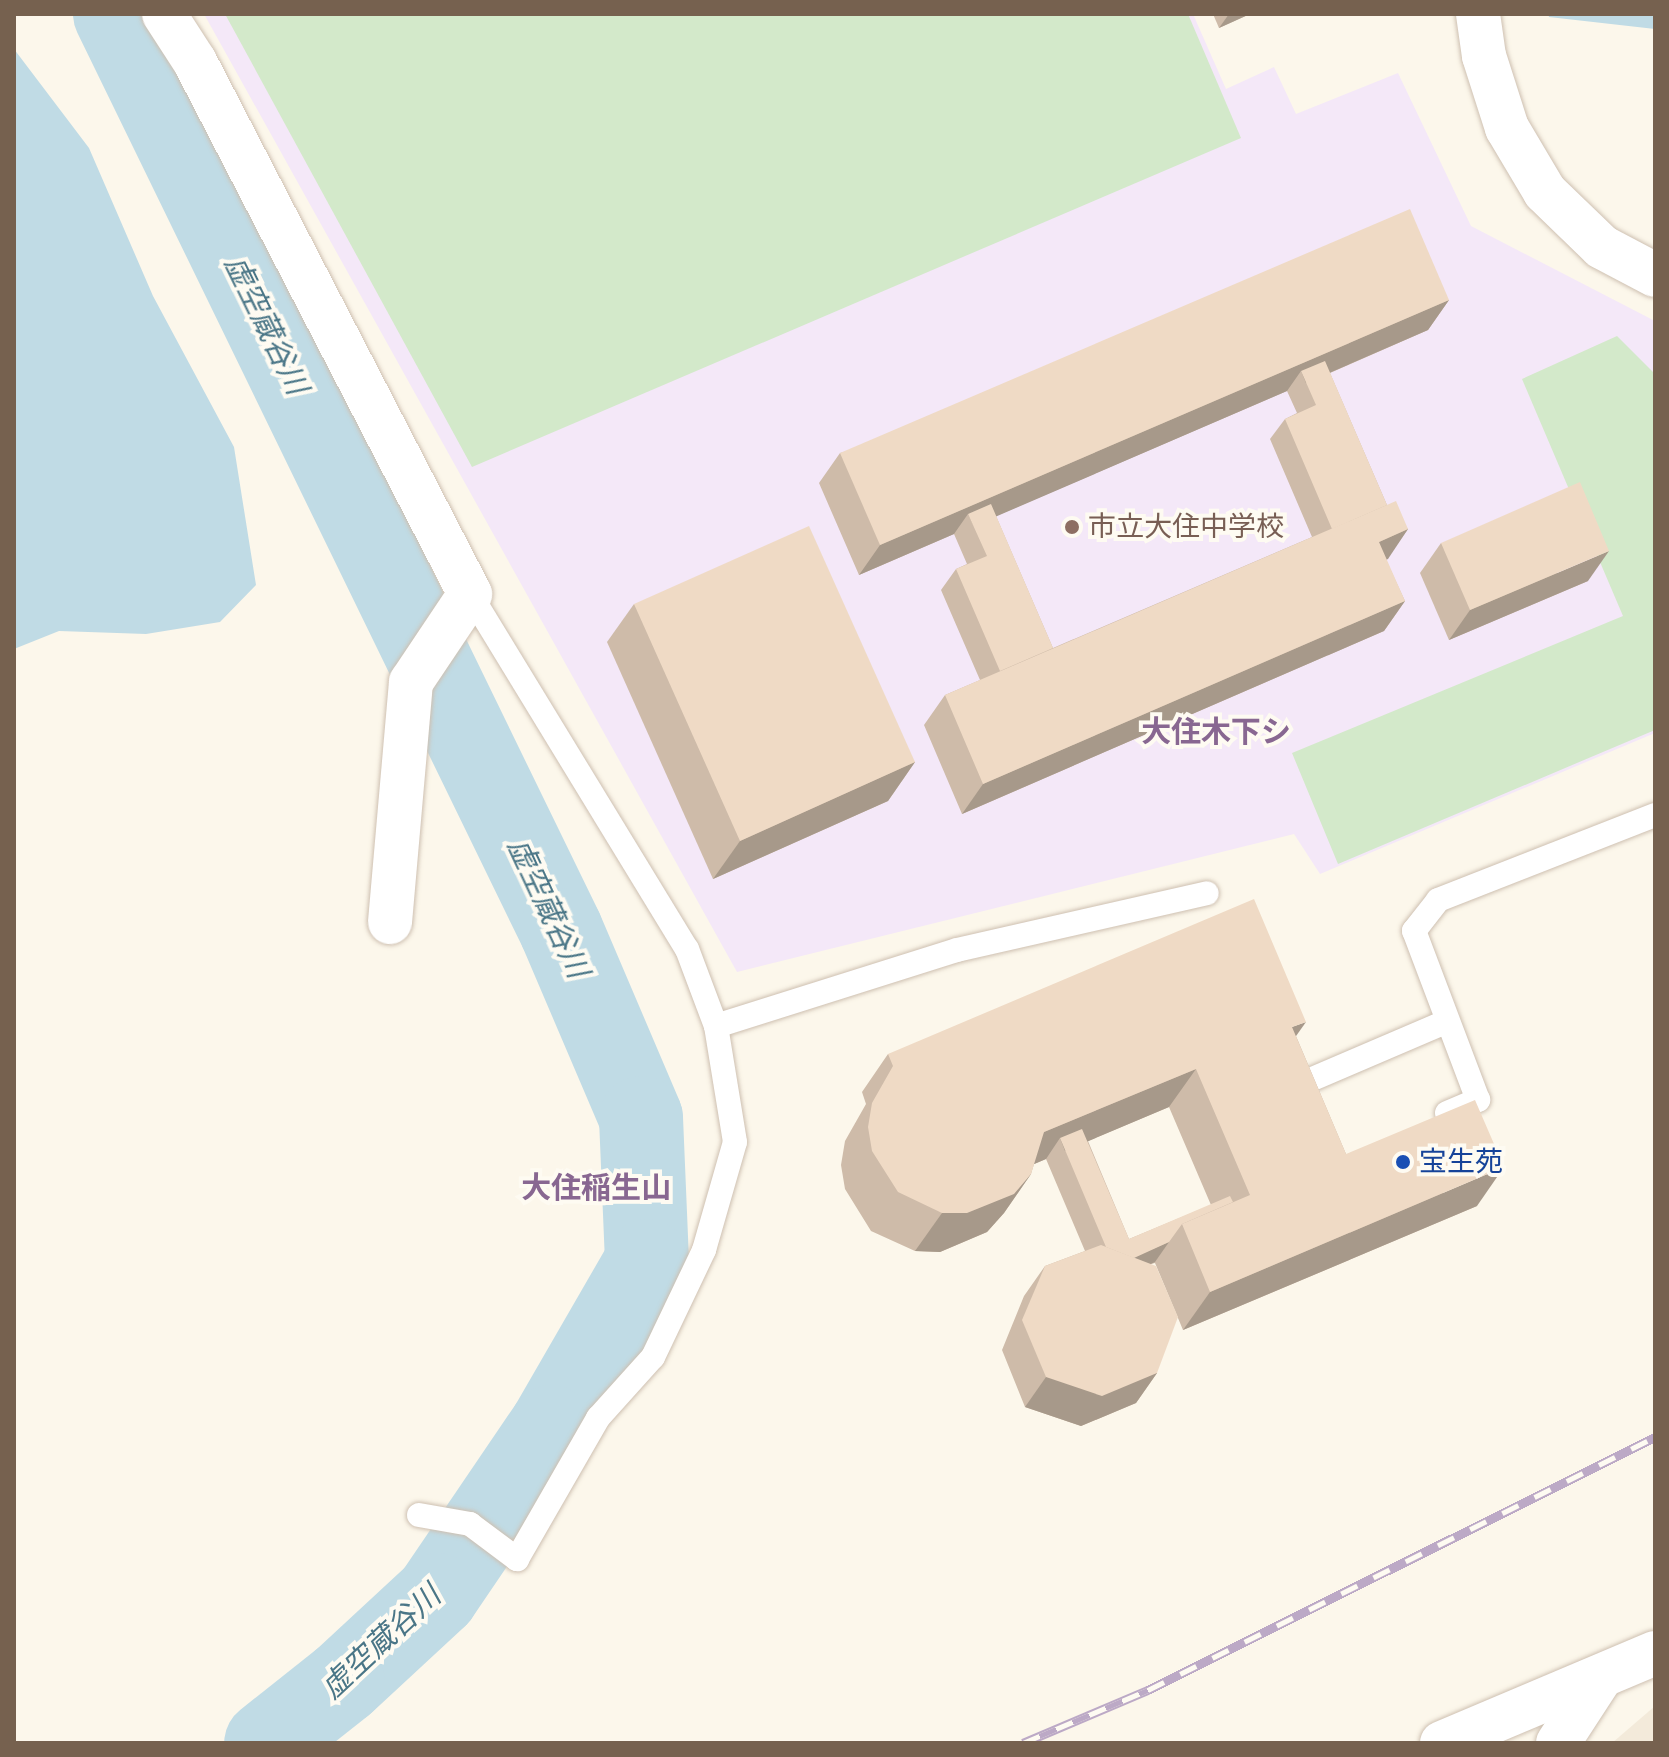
<!DOCTYPE html>
<html>
<head>
<meta charset="utf-8">
<style>
  body { margin:0 }
  #map { position:relative; width:1669px; height:1757px; overflow:hidden; background:#fcf7eb; font-family:Karla,"Noto Sans JP",sans-serif }
  div>[style] { position:absolute }
  .residential>* { inset:0; background:#f3eada }
  .education>* { inset:0; background:#f4e8f8 }
  .green>* { inset:0; background:#d3e9ca }
  .water>* { inset:0; background:#c0dbe5 }
  .river>* { height:84px; margin:-42px; padding:0 42px; transform-origin:42px; border-radius:42px; background:#c0dbe5 }
  .roads { filter:drop-shadow(0 0 2px #cec0b1) drop-shadow(0 0 2px #cec0b1) }
  .service>* { height:24px; margin:-12px; padding:0 12px; transform-origin:12px; border-radius:12px; background:#fff }
  .minor>* { height:44px; margin:-22px; padding:0 22px; transform-origin:22px; border-radius:22px; background:#fff }
  .rail>* { height:9px; margin-top:-4.5px; transform-origin:0; background:repeating-linear-gradient(90deg,#fefbf2 0 18px,#bca9c6 0 36px); box-sizing:border-box; border-block:2px solid #bca9c6 }
  .wall>* { inset:0; background:#cebba9 }
  .shaded-wall>* { inset:0; background:#a7998a }
  .building>* { inset:0; background:#efdac5 }
  .dots>* { width:22px; height:22px; translate:-50% -50%; box-sizing:border-box; border:4px solid #fefbf2; border-radius:50% }
  span { translate:-50% -50%; white-space:nowrap; text-align:center; line-height:1.15; -webkit-text-stroke:8px #fefbf2; paint-order:stroke }
  .education-label { font-size:28px; color:#785e54 }
  .left { translate:0 -50%; text-align:left }
  .transit-label { font-size:28px; color:#164399 }
  .water-label { font-size:30px; color:#4a7687; font-style:italic }
  .neighbourhood-label { font-size:30px; color:#886791; font-weight:700 }
  .frame { position:absolute; inset:0; border:16px solid #76614f; pointer-events:none }
</style>
</head>
<body>
<div id="map">
  <div class="residential">
    <i style="clip-path:polygon(1655px 1706px,1655px 1743px,1612px 1743px)"></i>
  </div>
  <div class="education">
    <i style="clip-path:polygon(204px 14px,1193px 14px,1226px 89px,1274px 67px,1296px 114px,1398px 73px,1471px 226px,1655px 321px,1655px 733px,1320px 874px,1294px 834px,737px 972px)"></i>
  </div>
  <div class="green">
    <i style="clip-path:polygon(225px 14px,1188px 14px,1241px 138px,472px 467px)"></i>
    <i style="clip-path:polygon(1617px 336px,1655px 374px,1655px 730px,1338px 864px,1292px 753px,1623px 616px,1522px 379px)"></i>
  </div>
  <div class="water">
    <i style="clip-path:polygon(1548px 14px,1655px 14px,1655px 29px,1549px 17px)"></i>
    <i style="clip-path:polygon(14px 49px,89px 148px,153px 296px,234px 447px,256px 585px,220px 622px,146px 634px,59px 631px,14px 649px)"></i>
  </div>
  <div class="river">
    <i style="left:115px;top:14px;width:1019px;rotate:64.04deg"></i>
    <i style="left:561px;top:930px;width:204px;rotate:66.9deg"></i>
    <i style="left:641px;top:1118px;width:143px;rotate:87.6deg"></i>
    <i style="left:647px;top:1261px;width:192px;rotate:120deg"></i>
    <i style="left:551px;top:1427px;width:203px;rotate:124.2deg"></i>
    <i style="left:437px;top:1595px;width:128px;rotate:137.2deg"></i>
    <i style="left:343px;top:1682px;width:98px;rotate:141.6deg"></i>
  </div>
  <div class="roads">
    <div class="service">
      <i style="left:470px;top:594px;width:416px;rotate:58.6deg"></i>
      <i style="left:687px;top:949px;width:82px;rotate:69.4deg"></i>
      <i style="left:716px;top:1026px;width:253px;rotate:-17.5deg"></i>
      <i style="left:957px;top:950px;width:256px;rotate:-12.8deg"></i>
      <i style="left:1294px;top:1097px;width:11px;rotate:-80deg"></i>
      <i style="left:1296px;top:1086px;width:162px;rotate:-23.2deg"></i>
      <i style="left:1447px;top:1113px;width:34px;rotate:-23deg"></i>
      <i style="left:1478px;top:1100px;width:181px;rotate:-110.7deg"></i>
      <i style="left:1414px;top:931px;width:39px;rotate:-52deg"></i>
      <i style="left:1438px;top:900px;width:233px;rotate:-21.4deg"></i>
      <i style="left:419px;top:1515px;width:52px;rotate:10deg"></i>
      <i style="left:470px;top:1524px;width:59px;rotate:36.7deg"></i>
      <i style="left:517px;top:1559px;width:163px;rotate:-60.1deg"></i>
      <i style="left:598px;top:1418px;width:82px;rotate:-48deg"></i>
      <i style="left:653px;top:1357px;width:119px;rotate:-64.5deg"></i>
      <i style="left:704px;top:1250px;width:112px;rotate:-74deg"></i>
      <i style="left:735px;top:1142px;width:118px;rotate:-99.3deg"></i>
    </div>
    <div class="minor">
      <i style="left:164px;top:14px;width:57px;rotate:57.1deg"></i>
      <i style="left:195px;top:62px;width:599px;rotate:62.66deg"></i>
      <i style="left:470px;top:594px;width:106px;rotate:123.8deg"></i>
      <i style="left:411px;top:682px;width:241px;rotate:95deg"></i>
      <i style="left:1478px;top:14px;width:42px;rotate:81.9deg"></i>
      <i style="left:1484px;top:56px;width:76px;rotate:72.3deg"></i>
      <i style="left:1507px;top:128px;width:74px;rotate:59.3deg"></i>
      <i style="left:1545px;top:192px;width:79px;rotate:44deg"></i>
      <i style="left:1602px;top:247px;width:60px;rotate:27.8deg"></i>
      <i style="left:1442px;top:1743px;width:231px;rotate:-22.9deg"></i>
      <i style="left:1558px;top:1743px;width:79px;rotate:-56.9deg"></i>
    </div>
  </div>
  <div class="rail">
    <i style="left:1023px;top:1743px;width:136px;rotate:-23deg"></i>
    <i style="left:1148px;top:1690px;width:567px;rotate:-26.52deg"></i>
  </div>
  <div class="wall">
    <i style="clip-path:polygon(1213px 14px,1250px 14px,1219px 28px)"></i>
    <i style="clip-path:polygon(evenodd,1449px 300px,1428px 330px,1330px 373px,1387px 505px,1408px 529px,1386px 560px,1405px 601px,1384px 631px,962px 814px,924px 725px,945px 695px,980px 680px,941px 590px,956px 569px,967px 564px,954px 534px,859px 575px,819px 483px,840px 453px,1449px 300px,1287px 391px,1297px 413px,1285px 419px,1270px 439px,1312px 537px,1053px 648px,996px 516px,1287px 391px)"></i>
    <i style="clip-path:polygon(1441px 543px,1588px 581px,1449px 640px,1420px 573px)"></i>
    <i style="clip-path:polygon(634px 604px,915px 762px,888px 801px,713px 879px,607px 642px)"></i>
    <i style="clip-path:polygon(evenodd,1296px 1036px,1346px 1154px,1477px 1206px,1183px 1330px,1155px 1263px,1151px 1264px,1157px 1373px,1136px 1403px,1081px 1426px,1025px 1407px,1002px 1350px,1024px 1296px,1045px 1266px,1085px 1251px,1046px 1159px,1034px 1164px,1031px 1174px,1004px 1213px,987px 1232px,940px 1252px,915px 1251px,871px 1231px,845px 1189px,841px 1165px,845px 1141px,866px 1104px,862px 1092px,888px 1054px,1296px 1036px,1169px 1107px,1211px 1205px,1129px 1239px,1088px 1141px,1169px 1107px)"></i>
  </div>
  <div class="shaded-wall">
    <i style="clip-path:polygon(1229px 14px,1250px 14px,1219px 28px)"></i>
    <i style="clip-path:polygon(1449px 300px,1428px 330px,1306px 383px,1301px 371px,1287px 391px,974px 526px,968px 514px,954px 534px,859px 575px,880px 545px)"></i>
    <i style="clip-path:polygon(1408px 529px,1388px 559px,1358px 572px,1379px 542px)"></i>
    <i style="clip-path:polygon(1609px 551px,1588px 581px,1449px 640px,1470px 610px)"></i>
    <i style="clip-path:polygon(1405px 601px,1384px 631px,962px 814px,983px 784px)"></i>
    <i style="clip-path:polygon(915px 762px,888px 801px,713px 879px,740px 841px)"></i>
    <i style="clip-path:polygon(1306px 1022px,1279px 1060px,1292px 1027px)"></i>
    <i style="clip-path:polygon(1196px 1069px,1169px 1107px,1065px 1151px,1060px 1138px,1046px 1159px,1018px 1171px,1044px 1132px)"></i>
    <i style="clip-path:polygon(1504px 1167px,1477px 1206px,1183px 1330px,1210px 1292px)"></i>
    <i style="clip-path:polygon(1031px 1174px,1004px 1213px,987px 1232px,940px 1252px,915px 1251px,942px 1213px)"></i>
    <i style="clip-path:polygon(1169px 1242px,1155px 1262px,1136px 1271px,1134px 1257px)"></i>
    <i style="clip-path:polygon(1157px 1373px,1136px 1403px,1081px 1426px,1025px 1407px,1046px 1377px)"></i>
  </div>
  <div class="building">
    <i style="clip-path:polygon(1410px 209px,1449px 300px,880px 545px,840px 453px)"></i>
    <i style="clip-path:polygon(1325px 361px,1387px 505px,1332px 529px,1285px 419px,1316px 405px,1301px 371px)"></i>
    <i style="clip-path:polygon(1580px 482px,1609px 551px,1470px 610px,1441px 543px)"></i>
    <i style="clip-path:polygon(1396px 501px,1408px 529px,1379px 542px,1405px 601px,983px 784px,945px 695px)"></i>
    <i style="clip-path:polygon(991px 504px,1053px 648px,1000px 671px,956px 569px,987px 556px,968px 514px)"></i>
    <i style="clip-path:polygon(809px 526px,915px 762px,740px 841px,634px 604px)"></i>
    <i style="clip-path:polygon(1254px 899px,1306px 1022px,1292px 1027px,1346px 1154px,1475px 1100px,1504px 1167px,1210px 1292px,1182px 1224px,1250px 1195px,1196px 1069px,1044px 1132px,1031px 1174px,1014px 1194px,967px 1213px,942px 1213px,898px 1192px,872px 1151px,868px 1127px,872px 1103px,893px 1066px,888px 1054px)"></i>
    <i style="clip-path:polygon(1082px 1129px,1129px 1239px,1230px 1196px,1233px 1202px,1182px 1224px,1169px 1242px,1134px 1258px,1106px 1247px,1060px 1138px)"></i>
    <i style="clip-path:polygon(1101px 1245px,1156px 1266px,1178px 1317px,1157px 1373px,1102px 1396px,1046px 1377px,1022px 1320px,1045px 1266px)"></i>
  </div>
  <div class="dots">
    <i style="left:1072px;top:527px;background:#8d6e63"></i>
    <i style="left:1403px;top:1162px;background:#1a4fb4"></i>
  </div>
  <div class="education-label">
    <span class="left" style="left:1088px;top:527px">市立大住中学校</span>
  </div>
  <div class="transit-label">
    <span class="left" style="left:1419px;top:1162px">宝生苑</span>
  </div>
  <div class="water-label">
    <span style="left:266px;top:325px;rotate:64deg">虚空蔵谷川</span>
    <span style="left:548px;top:908px;rotate:65deg">虚空蔵谷川</span>
    <span style="left:381px;top:1642px;rotate:-43deg">虚空蔵谷川</span>
  </div>
  <div class="neighbourhood-label">
    <span style="left:1216px;top:732px">大住木下シ</span>
    <span style="left:596px;top:1188px">大住稲生山</span>
  </div>
  <div class="frame"></div>
</div>
</body>
</html>
